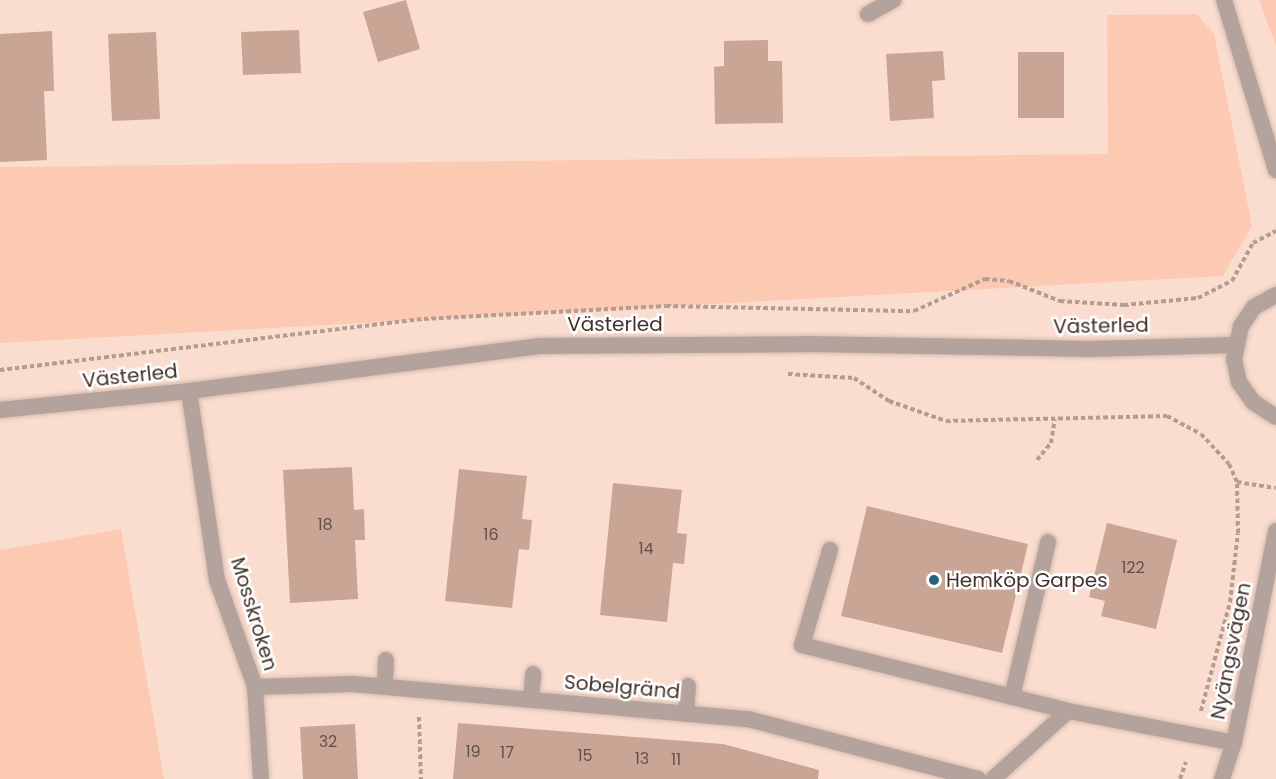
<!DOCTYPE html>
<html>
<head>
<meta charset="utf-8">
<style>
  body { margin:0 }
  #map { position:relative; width:1276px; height:779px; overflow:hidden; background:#fbddcf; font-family:Poppins,sans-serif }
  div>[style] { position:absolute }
  .green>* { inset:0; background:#fccab3 }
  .building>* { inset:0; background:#c9a595 }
  .path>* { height:4px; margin-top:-2px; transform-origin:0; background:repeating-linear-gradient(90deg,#b49c91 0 4.5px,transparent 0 7.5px) }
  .roads { filter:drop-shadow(0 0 2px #d6bbae) drop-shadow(0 0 2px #d6bbae) }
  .service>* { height:16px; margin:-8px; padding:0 8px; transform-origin:8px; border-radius:8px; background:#b3a39c }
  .minor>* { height:16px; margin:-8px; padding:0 8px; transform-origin:8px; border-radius:8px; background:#b3a39c }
  .tertiary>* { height:16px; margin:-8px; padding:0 8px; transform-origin:8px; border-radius:8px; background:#b3a39c }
  .dots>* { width:16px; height:16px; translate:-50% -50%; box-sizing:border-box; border:3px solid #fff; border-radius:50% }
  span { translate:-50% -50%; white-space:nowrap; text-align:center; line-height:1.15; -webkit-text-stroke:5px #fff; paint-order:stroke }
  .number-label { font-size:16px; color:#635046 }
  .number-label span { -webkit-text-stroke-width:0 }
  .street-label { font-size:20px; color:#41332c }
  .poi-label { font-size:20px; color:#41332c }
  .left { translate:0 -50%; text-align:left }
</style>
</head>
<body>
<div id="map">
  <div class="green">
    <i style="clip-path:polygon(1259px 0,1276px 0,1276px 46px)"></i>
    <i style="clip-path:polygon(1197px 14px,1214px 34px,1252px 226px,1223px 276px,0 343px,0 167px,1108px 154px,1107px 15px)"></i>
    <i style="clip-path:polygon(121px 529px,164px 779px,0 779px,0 550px)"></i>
  </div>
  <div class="building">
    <i style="clip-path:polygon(406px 0,420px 49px,378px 62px,363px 12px)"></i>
    <i style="clip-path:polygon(299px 30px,301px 73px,243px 75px,241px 32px)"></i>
    <i style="clip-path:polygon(52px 31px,54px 91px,44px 91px,47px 160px,0 162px,0 34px)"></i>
    <i style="clip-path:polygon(156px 32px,160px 119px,112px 121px,108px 34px)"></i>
    <i style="clip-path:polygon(768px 40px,768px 61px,782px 61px,783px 123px,715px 124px,714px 67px,724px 66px,724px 41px)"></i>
    <i style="clip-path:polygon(943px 51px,945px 80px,932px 81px,934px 118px,890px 121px,886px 54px)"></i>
    <i style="clip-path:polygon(1018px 52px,1064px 52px,1064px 118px,1018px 118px)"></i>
    <i style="clip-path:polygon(352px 467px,354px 510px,364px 509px,365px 540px,355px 540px,358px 599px,290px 603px,283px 470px)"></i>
    <i style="clip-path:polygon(459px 469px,527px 476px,522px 519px,532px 520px,529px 550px,519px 549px,512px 608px,445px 601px)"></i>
    <i style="clip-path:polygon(613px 483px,682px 490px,677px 533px,687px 534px,684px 564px,673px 563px,667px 622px,600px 615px)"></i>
    <i style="clip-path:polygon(867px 506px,1028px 544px,1002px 653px,841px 616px)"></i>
    <i style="clip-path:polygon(1107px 523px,1177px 540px,1156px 629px,1101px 616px,1105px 601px,1089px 597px)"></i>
    <i style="clip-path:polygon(458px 723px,723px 744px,819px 770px,818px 779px,453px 779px)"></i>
    <i style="clip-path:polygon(355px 724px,358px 779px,303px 779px,300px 727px)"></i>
  </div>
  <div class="path">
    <i style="left:0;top:370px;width:427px;rotate:-6.9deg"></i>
    <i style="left:424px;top:319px;width:242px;rotate:-3.1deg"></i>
    <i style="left:666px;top:306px;width:248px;rotate:1.2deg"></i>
    <i style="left:914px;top:311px;width:78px;rotate:-24.3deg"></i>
    <i style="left:985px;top:279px;width:24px;rotate:5deg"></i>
    <i style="left:1009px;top:281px;width:55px;rotate:21.4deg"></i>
    <i style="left:1060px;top:301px;width:64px;rotate:3.6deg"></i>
    <i style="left:1124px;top:305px;width:74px;rotate:-5.4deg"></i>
    <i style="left:1198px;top:298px;width:38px;rotate:-27deg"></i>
    <i style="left:1232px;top:281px;width:43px;rotate:-61.1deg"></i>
    <i style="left:1253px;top:243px;width:26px;rotate:-28deg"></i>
    <i style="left:788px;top:374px;width:66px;rotate:3.5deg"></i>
    <i style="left:854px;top:378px;width:42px;rotate:33.3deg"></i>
    <i style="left:889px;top:401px;width:60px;rotate:19.3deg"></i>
    <i style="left:946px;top:421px;width:221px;rotate:-1.3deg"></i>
    <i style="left:1167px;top:416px;width:38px;rotate:28deg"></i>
    <i style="left:1201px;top:434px;width:41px;rotate:47deg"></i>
    <i style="left:1229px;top:464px;width:20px;rotate:66deg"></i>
    <i style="left:1237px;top:482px;width:39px;rotate:9deg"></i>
    <i style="left:1037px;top:460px;width:22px;rotate:-51deg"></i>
    <i style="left:1051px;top:443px;width:24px;rotate:-81deg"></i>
    <i style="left:1201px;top:711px;width:113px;rotate:-75.1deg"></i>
    <i style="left:1230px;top:602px;width:69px;rotate:-83.4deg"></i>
    <i style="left:1238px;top:533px;width:51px;rotate:-91.1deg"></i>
    <i style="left:419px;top:717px;width:62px;rotate:88.2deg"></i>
    <i style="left:1180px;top:779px;width:18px;rotate:-71deg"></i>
  </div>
  <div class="roads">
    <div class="service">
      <i style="left:830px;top:550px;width:99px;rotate:106.4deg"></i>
      <i style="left:802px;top:645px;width:274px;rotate:13.9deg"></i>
      <i style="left:385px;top:686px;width:26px;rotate:-88deg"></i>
      <i style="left:1012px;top:697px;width:159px;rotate:-76.9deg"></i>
      <i style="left:531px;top:699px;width:25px;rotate:-85deg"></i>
      <i style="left:686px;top:714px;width:28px;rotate:-86deg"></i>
    </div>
    <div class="minor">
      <i style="left:868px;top:14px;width:29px;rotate:-29deg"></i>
      <i style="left:189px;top:391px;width:191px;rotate:81.6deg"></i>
      <i style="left:217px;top:580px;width:114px;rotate:70.4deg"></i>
      <i style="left:255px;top:687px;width:92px;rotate:86.3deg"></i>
      <i style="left:255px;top:687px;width:98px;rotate:-1.8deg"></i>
      <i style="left:353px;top:684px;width:397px;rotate:5.1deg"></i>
      <i style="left:748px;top:719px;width:238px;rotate:14.6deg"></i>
      <i style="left:993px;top:779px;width:101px;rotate:-42.2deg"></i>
      <i style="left:1068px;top:711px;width:169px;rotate:10.9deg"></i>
    </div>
    <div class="tertiary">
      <i style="left:1224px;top:0;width:178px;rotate:73deg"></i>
      <i style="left:1276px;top:295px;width:25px;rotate:151deg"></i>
      <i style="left:1254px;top:307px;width:23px;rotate:124deg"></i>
      <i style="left:1241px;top:326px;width:34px;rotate:102deg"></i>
      <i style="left:1234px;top:359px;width:24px;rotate:78deg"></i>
      <i style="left:1239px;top:382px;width:24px;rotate:55deg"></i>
      <i style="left:1253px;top:402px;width:27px;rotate:33deg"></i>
      <i style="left:0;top:410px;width:190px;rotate:-5.7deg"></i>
      <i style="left:189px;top:391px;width:352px;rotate:-7.3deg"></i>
      <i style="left:538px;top:346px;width:268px;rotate:-0.4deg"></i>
      <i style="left:806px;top:344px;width:284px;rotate:1deg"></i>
      <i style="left:1090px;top:349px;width:145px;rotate:-1.6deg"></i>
      <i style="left:1222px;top:779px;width:38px;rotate:-72deg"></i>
      <i style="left:1234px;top:743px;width:216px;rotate:-78.8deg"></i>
    </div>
  </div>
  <div class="dots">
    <i style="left:934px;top:580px;background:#27647b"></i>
  </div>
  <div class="number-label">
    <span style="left:325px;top:525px">18</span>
    <span style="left:491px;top:535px">16</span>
    <span style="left:646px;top:549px">14</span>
    <span style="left:1133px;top:568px">122</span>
    <span style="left:328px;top:742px">32</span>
    <span style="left:473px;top:752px">19</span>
    <span style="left:507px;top:753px">17</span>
    <span style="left:585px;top:756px">15</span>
    <span style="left:642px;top:759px">13</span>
    <span style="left:676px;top:760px">11</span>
  </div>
  <div class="street-label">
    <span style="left:615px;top:324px">Västerled</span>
    <span style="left:1101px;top:326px;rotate:-1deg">Västerled</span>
    <span style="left:130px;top:376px;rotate:-6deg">Västerled</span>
    <span style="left:254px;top:614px;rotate:73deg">Mosskroken</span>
    <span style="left:1231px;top:651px;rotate:-79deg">Nyängsvägen</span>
    <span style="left:622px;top:687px;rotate:5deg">Sobelgränd</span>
  </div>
  <div class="poi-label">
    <span class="left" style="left:946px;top:580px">Hemköp Garpes</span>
  </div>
</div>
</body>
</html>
